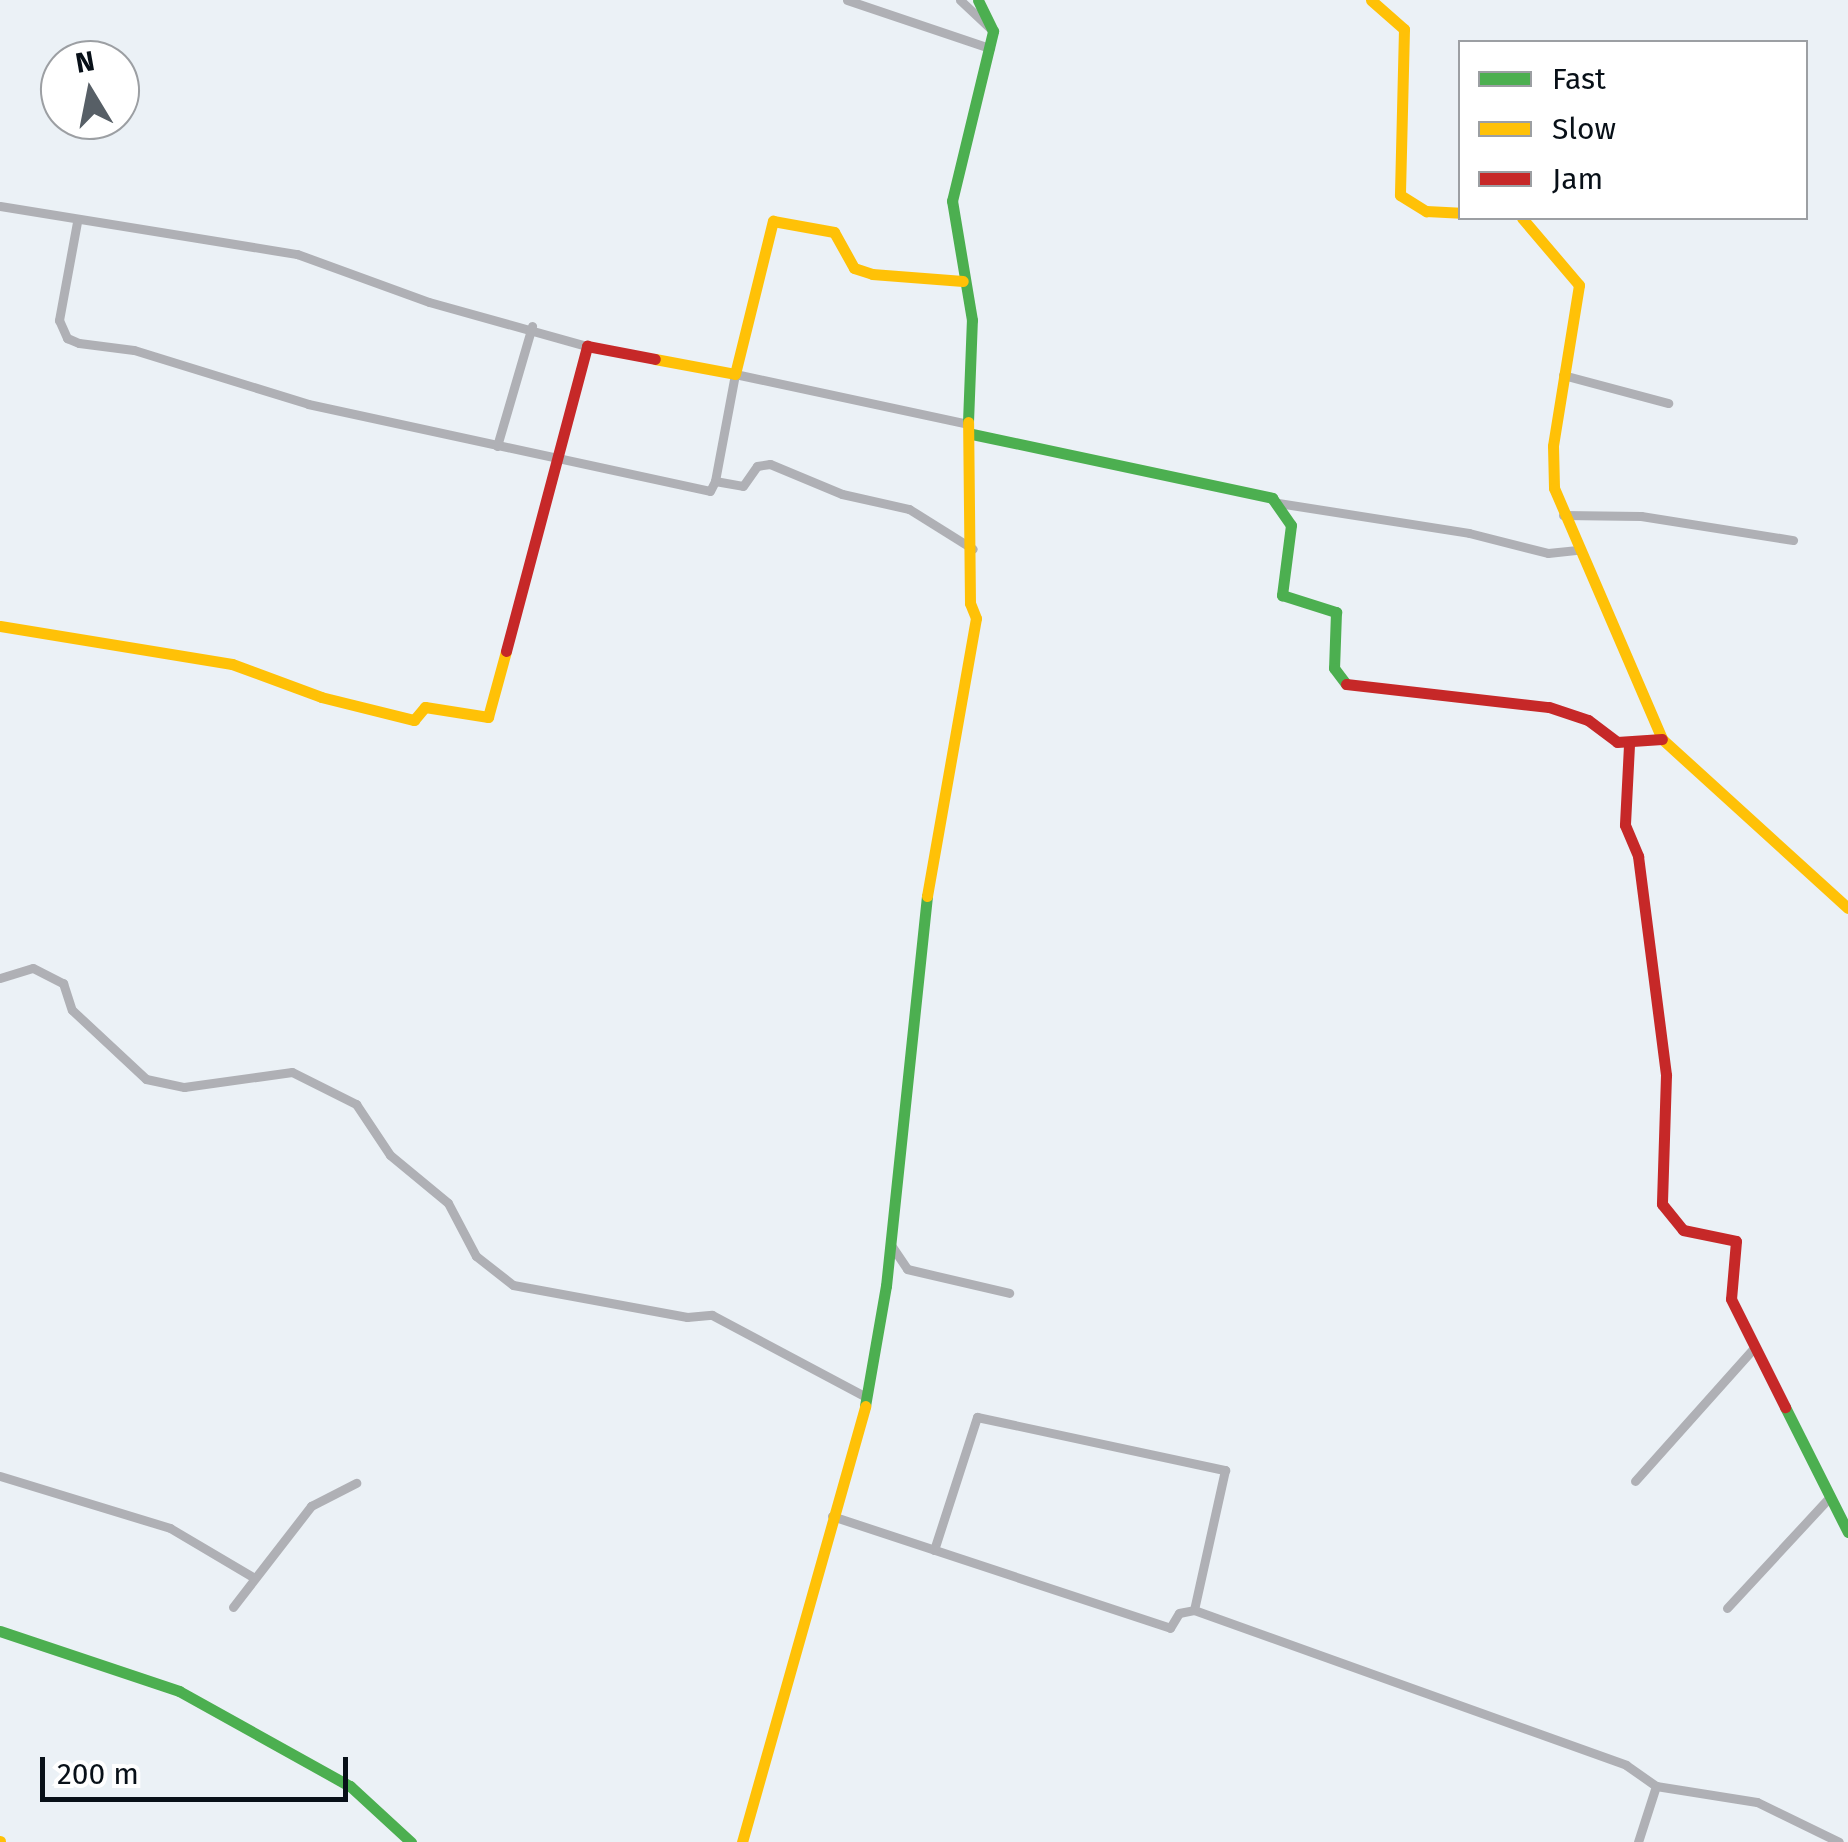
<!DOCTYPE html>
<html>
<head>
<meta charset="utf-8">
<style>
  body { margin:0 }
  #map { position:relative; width:1848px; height:1842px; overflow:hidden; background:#ebf1f6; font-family:"Fira Sans",sans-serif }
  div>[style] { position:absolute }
  .street>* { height:9px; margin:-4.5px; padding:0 4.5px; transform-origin:4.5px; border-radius:4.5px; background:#afb0b5 }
  .fast>* { height:11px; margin:-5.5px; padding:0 5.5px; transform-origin:5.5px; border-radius:5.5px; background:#4caf50 }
  .slow>* { height:11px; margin:-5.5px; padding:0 5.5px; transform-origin:5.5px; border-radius:5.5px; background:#ffc107 }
  .jam>* { height:11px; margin:-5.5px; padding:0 5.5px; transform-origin:5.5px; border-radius:5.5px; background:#c62828 }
  span { translate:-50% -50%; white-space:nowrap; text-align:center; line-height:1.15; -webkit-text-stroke:8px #fff; paint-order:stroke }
  .legend { position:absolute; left:1458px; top:40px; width:350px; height:180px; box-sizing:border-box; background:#fff; border:2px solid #9c9fa3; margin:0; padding:12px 18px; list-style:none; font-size:30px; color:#081018 }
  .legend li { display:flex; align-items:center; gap:20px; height:50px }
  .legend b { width:50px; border:2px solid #9c9fa3 }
  .north { position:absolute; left:40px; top:40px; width:100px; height:100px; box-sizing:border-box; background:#fff; border:2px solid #9c9fa3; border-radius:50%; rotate:350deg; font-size:28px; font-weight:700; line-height:40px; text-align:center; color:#081018 }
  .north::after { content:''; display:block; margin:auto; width:35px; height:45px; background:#575f66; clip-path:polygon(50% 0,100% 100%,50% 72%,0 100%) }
  .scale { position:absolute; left:40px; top:1757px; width:308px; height:45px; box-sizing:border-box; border:5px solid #081018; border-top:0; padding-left:12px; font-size:30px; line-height:35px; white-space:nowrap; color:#081018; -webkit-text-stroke:8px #fff; paint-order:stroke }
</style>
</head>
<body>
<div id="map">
  <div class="street">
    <i style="left:847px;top:0;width:151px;rotate:18.6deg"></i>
    <i style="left:960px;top:0;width:42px;rotate:43.1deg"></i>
    <i style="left:0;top:206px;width:301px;rotate:9.2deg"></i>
    <i style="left:297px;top:254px;width:140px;rotate:20deg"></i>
    <i style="left:429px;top:302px;width:164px;rotate:15.6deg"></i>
    <i style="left:77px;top:222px;width:100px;rotate:100.4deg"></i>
    <i style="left:59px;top:320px;width:20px;rotate:66deg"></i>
    <i style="left:67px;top:338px;width:13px;rotate:23deg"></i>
    <i style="left:79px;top:343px;width:55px;rotate:7.3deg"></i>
    <i style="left:134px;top:350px;width:182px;rotate:17.2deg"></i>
    <i style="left:308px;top:404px;width:411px;rotate:12.2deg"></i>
    <i style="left:710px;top:491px;width:11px;rotate:-63deg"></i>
    <i style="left:715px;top:481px;width:28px;rotate:10deg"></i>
    <i style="left:743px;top:486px;width:24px;rotate:-55deg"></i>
    <i style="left:757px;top:466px;width:13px;rotate:-9deg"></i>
    <i style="left:770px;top:464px;width:78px;rotate:22.6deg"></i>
    <i style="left:842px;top:494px;width:69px;rotate:12.6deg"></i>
    <i style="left:909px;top:509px;width:75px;rotate:32deg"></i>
    <i style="left:1563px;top:375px;width:109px;rotate:14.9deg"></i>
    <i style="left:497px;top:446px;width:125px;rotate:-73.7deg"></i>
    <i style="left:715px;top:481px;width:109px;rotate:-79.4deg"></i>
    <i style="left:735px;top:374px;width:238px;rotate:12.1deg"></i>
    <i style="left:1278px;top:503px;width:193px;rotate:8.9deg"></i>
    <i style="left:1469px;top:533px;width:81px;rotate:14.2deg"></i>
    <i style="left:1548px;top:553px;width:30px;rotate:-6deg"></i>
    <i style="left:1563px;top:515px;width:78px;rotate:0.7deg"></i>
    <i style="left:1641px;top:516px;width:154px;rotate:9deg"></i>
    <i style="left:0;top:978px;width:34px;rotate:-17deg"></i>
    <i style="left:33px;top:968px;width:34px;rotate:27deg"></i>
    <i style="left:63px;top:983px;width:28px;rotate:72deg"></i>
    <i style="left:72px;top:1010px;width:101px;rotate:43deg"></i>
    <i style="left:146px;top:1079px;width:39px;rotate:12deg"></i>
    <i style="left:184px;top:1087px;width:109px;rotate:-7.9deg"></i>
    <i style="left:292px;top:1072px;width:72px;rotate:26.6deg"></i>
    <i style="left:356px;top:1104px;width:61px;rotate:56.3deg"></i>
    <i style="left:390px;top:1155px;width:75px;rotate:39.6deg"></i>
    <i style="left:448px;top:1203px;width:60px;rotate:62.2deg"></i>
    <i style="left:476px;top:1256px;width:47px;rotate:38.1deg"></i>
    <i style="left:513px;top:1285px;width:177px;rotate:10.4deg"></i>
    <i style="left:687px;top:1317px;width:25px;rotate:-5deg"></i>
    <i style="left:712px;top:1315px;width:174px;rotate:28deg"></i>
    <i style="left:891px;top:1245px;width:29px;rotate:56deg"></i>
    <i style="left:907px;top:1269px;width:105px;rotate:13.2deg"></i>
    <i style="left:0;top:1476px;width:178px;rotate:17deg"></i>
    <i style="left:170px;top:1528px;width:96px;rotate:30.6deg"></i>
    <i style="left:1635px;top:1481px;width:180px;rotate:-48.2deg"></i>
    <i style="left:832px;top:1516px;width:356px;rotate:18.3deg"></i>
    <i style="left:1170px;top:1628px;width:17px;rotate:-59deg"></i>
    <i style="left:1179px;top:1613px;width:15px;rotate:-11deg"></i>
    <i style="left:1194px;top:1610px;width:459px;rotate:19.7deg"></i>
    <i style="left:1626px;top:1765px;width:37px;rotate:35deg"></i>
    <i style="left:1656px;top:1786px;width:102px;rotate:9deg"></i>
    <i style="left:1757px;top:1802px;width:91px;rotate:26deg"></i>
    <i style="left:934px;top:1550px;width:140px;rotate:-72.1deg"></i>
    <i style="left:977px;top:1417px;width:254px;rotate:12.1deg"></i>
    <i style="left:1225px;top:1470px;width:143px;rotate:102.5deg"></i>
    <i style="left:233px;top:1607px;width:128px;rotate:-52.3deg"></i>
    <i style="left:311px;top:1506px;width:51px;rotate:-27.1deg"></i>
    <i style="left:1727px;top:1608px;width:147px;rotate:-47.2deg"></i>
    <i style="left:1638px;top:1842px;width:59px;rotate:-72.2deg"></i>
  </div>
  <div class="fast">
    <i style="left:968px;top:422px;width:102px;rotate:-87.8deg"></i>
    <i style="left:972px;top:320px;width:121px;rotate:-99.5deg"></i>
    <i style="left:952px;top:201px;width:175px;rotate:-76.4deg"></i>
    <i style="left:993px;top:31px;width:34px;rotate:-116deg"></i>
    <i style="left:972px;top:434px;width:307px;rotate:12deg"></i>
    <i style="left:1272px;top:498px;width:33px;rotate:55deg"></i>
    <i style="left:1291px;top:525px;width:71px;rotate:97.3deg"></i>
    <i style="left:1282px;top:595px;width:57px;rotate:17.5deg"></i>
    <i style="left:1336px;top:612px;width:56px;rotate:92deg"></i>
    <i style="left:1334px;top:668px;width:20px;rotate:53deg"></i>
    <i style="left:865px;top:1406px;width:122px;rotate:-80.1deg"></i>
    <i style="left:886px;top:1286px;width:392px;rotate:-84deg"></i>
    <i style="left:1785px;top:1407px;width:140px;rotate:63.3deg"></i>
    <i style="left:0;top:1631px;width:189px;rotate:18.5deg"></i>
    <i style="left:179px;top:1691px;width:196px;rotate:29.1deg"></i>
    <i style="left:350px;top:1786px;width:83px;rotate:42.6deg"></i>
  </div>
  <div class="slow">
    <i style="left:1371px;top:0;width:44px;rotate:41.3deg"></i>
    <i style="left:1404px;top:29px;width:166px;rotate:91.4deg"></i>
    <i style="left:1400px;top:195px;width:31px;rotate:32deg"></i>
    <i style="left:1426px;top:211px;width:34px;rotate:3deg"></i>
    <i style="left:1522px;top:218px;width:88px;rotate:49.6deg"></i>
    <i style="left:1579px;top:285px;width:163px;rotate:99.2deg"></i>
    <i style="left:1553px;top:446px;width:42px;rotate:88.6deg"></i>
    <i style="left:1554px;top:488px;width:273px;rotate:66.7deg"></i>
    <i style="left:1662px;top:739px;width:251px;rotate:42.3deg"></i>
    <i style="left:655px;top:359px;width:81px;rotate:10.6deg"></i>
    <i style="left:735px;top:374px;width:158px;rotate:-76.1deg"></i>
    <i style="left:773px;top:221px;width:62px;rotate:10.2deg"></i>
    <i style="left:834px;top:232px;width:41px;rotate:60.9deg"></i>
    <i style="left:854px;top:268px;width:19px;rotate:18deg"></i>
    <i style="left:872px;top:274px;width:91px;rotate:4.4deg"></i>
    <i style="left:0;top:626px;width:235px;rotate:9.3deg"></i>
    <i style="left:232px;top:664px;width:95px;rotate:20.3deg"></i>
    <i style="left:321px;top:697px;width:96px;rotate:13.9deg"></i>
    <i style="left:414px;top:720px;width:17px;rotate:-50deg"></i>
    <i style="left:425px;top:707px;width:64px;rotate:9deg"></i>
    <i style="left:488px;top:717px;width:68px;rotate:-74.7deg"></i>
    <i style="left:927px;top:896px;width:282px;rotate:-80deg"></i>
    <i style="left:976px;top:618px;width:16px;rotate:-112deg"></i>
    <i style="left:970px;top:603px;width:181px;rotate:-90.6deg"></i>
    <i style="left:0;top:1841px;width:1px;rotate:90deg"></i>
    <i style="left:742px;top:1842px;width:453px;rotate:-74.2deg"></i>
  </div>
  <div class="jam">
    <i style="left:506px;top:651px;width:316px;rotate:-75.1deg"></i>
    <i style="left:587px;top:346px;width:69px;rotate:10.8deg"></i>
    <i style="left:1346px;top:684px;width:204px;rotate:6.5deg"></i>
    <i style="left:1549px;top:707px;width:41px;rotate:18.4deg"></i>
    <i style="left:1588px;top:720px;width:36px;rotate:37deg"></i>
    <i style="left:1617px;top:742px;width:45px;rotate:-3.8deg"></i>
    <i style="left:1629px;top:745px;width:80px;rotate:92.9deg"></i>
    <i style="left:1625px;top:825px;width:34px;rotate:67deg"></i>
    <i style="left:1638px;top:856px;width:221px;rotate:82.7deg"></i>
    <i style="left:1666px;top:1075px;width:129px;rotate:91.8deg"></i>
    <i style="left:1662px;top:1204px;width:33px;rotate:51deg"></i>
    <i style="left:1683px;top:1230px;width:54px;rotate:11.7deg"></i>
    <i style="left:1736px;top:1241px;width:58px;rotate:94.9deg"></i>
    <i style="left:1731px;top:1299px;width:121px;rotate:63.4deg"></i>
  </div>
  <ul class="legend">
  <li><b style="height:12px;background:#4caf50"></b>Fast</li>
  <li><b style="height:12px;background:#ffc107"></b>Slow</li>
  <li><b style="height:12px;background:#c62828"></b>Jam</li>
  </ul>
  <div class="north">N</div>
  <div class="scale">200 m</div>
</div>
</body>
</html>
